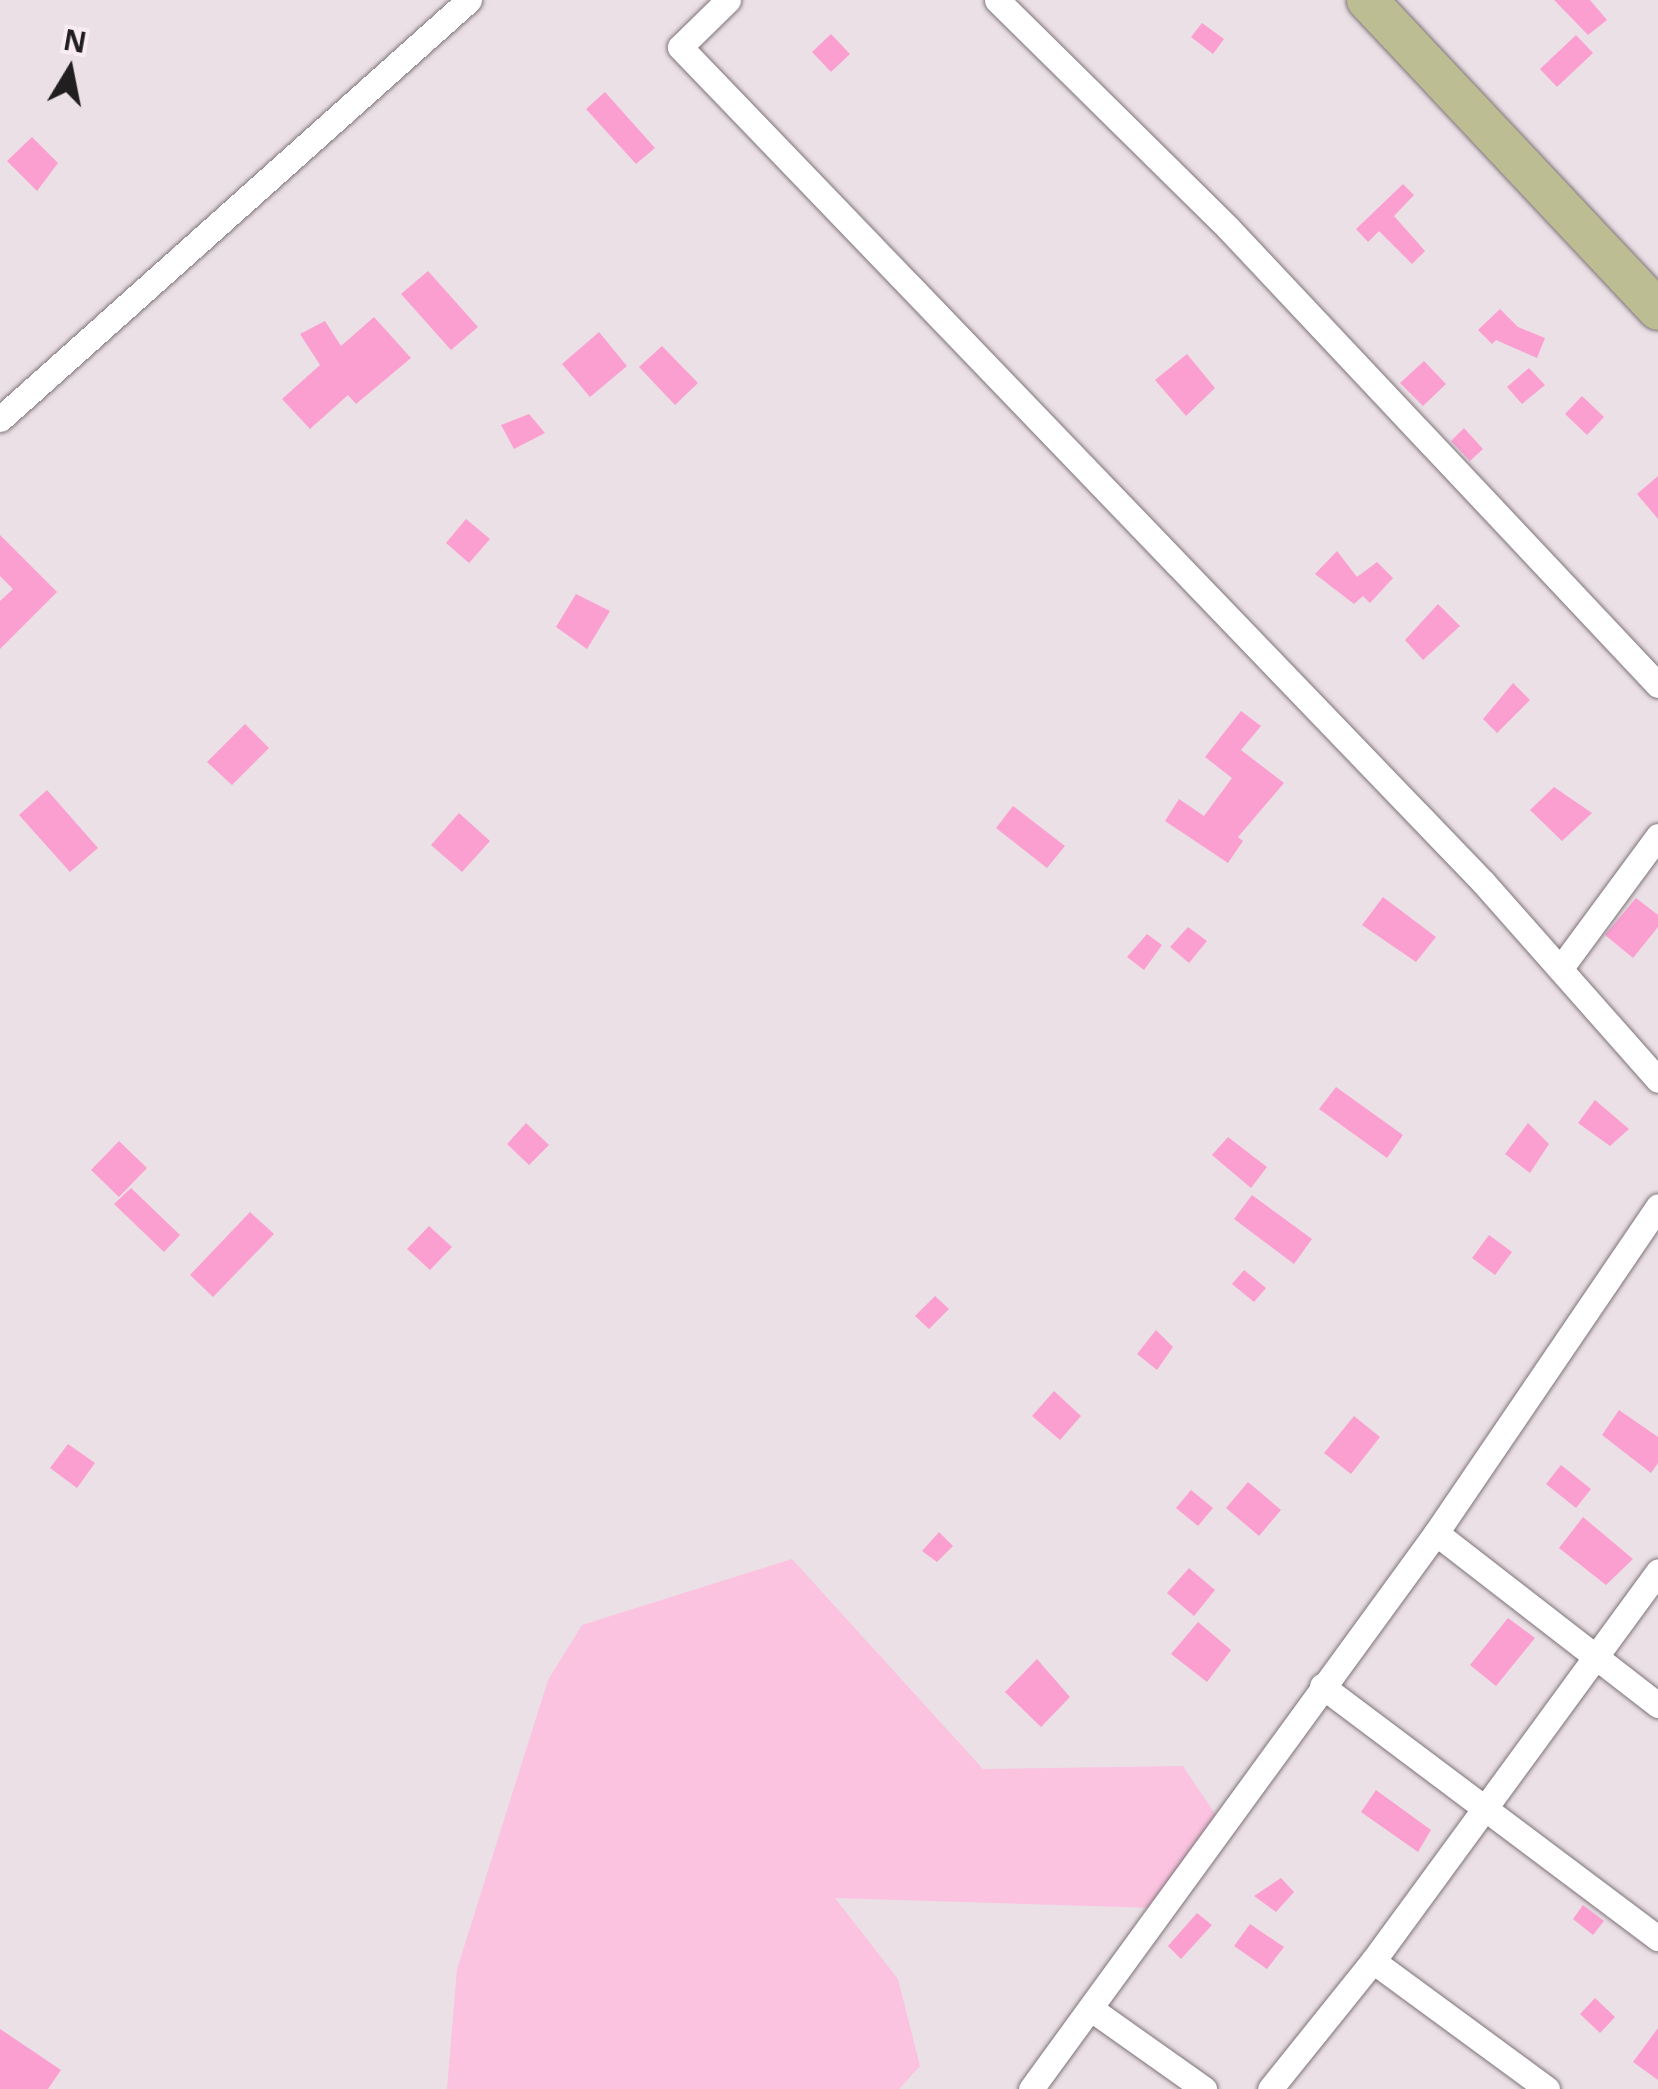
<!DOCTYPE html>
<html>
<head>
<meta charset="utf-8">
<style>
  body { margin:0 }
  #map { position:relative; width:1658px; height:2089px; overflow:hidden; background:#ebe0e6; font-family:"Noto Sans",sans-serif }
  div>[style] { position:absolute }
  .green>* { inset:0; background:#fbc3e0 }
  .building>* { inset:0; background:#fb9fd1 }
  .roads { filter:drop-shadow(0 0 2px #7d7378) drop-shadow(0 0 2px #7d7378) }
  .minor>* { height:25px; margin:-12.5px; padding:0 12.5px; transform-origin:12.5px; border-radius:12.5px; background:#fff }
  .primary>* { height:40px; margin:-20px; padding:0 20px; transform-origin:20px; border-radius:20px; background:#bdbd94 }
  span { translate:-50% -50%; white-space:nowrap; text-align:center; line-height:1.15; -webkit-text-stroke:8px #f9edf3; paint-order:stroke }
  .north { position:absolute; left:20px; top:20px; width:100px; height:100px; -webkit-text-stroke:8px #f9edf3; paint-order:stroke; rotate:10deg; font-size:28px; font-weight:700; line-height:40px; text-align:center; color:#211e1f }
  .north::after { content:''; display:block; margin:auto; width:35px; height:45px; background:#211e1f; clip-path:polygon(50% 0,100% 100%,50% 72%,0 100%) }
</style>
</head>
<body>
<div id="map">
  <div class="green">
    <i style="clip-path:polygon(792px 1559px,983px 1769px,1183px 1766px,1220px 1821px,1156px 1908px,835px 1898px,898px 1979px,920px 2066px,899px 2089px,447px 2089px,457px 1969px,548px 1680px,582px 1625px)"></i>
  </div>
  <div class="building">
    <i style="clip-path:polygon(1554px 0,1590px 0,1607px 20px,1588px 35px)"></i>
    <i style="clip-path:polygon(1202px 23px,1224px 39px,1213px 54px,1191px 37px)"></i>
    <i style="clip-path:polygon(831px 34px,850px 54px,831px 72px,812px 52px)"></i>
    <i style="clip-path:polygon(1576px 35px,1593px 53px,1557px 87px,1540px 69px)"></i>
    <i style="clip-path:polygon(605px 92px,655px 148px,636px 164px,586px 109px)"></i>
    <i style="clip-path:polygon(32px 137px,58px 163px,37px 191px,7px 161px)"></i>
    <i style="clip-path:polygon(1403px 184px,1414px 195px,1394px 216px,1425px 251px,1412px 264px,1379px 231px,1368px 242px,1356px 229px)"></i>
    <i style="clip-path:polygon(428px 271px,478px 327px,451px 350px,401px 294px)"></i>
    <i style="clip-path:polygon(1500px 309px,1518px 327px,1545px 338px,1537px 358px,1496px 340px,1492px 344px,1478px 330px)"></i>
    <i style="clip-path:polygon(374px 317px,411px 358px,356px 404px,348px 395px,310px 429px,282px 399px,320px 365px,300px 334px,325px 321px,341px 346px)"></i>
    <i style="clip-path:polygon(599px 332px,627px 366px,590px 397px,562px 364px)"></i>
    <i style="clip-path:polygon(662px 346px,698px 383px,675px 405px,639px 367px)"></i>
    <i style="clip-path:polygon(1187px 354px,1215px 388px,1186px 416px,1155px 380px)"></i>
    <i style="clip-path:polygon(1424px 361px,1446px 384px,1423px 406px,1400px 383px)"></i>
    <i style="clip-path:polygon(1529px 368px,1545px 385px,1522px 404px,1507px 387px)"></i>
    <i style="clip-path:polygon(1582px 396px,1604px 417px,1587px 435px,1565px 414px)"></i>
    <i style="clip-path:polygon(529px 414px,545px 433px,514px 449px,501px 425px)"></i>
    <i style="clip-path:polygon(1464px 428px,1483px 449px,1470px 461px,1451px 441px)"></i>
    <i style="clip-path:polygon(1658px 476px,1658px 519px,1637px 494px)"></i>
    <i style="clip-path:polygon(466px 519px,490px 539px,469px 563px,446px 543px)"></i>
    <i style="clip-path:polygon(0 535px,57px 592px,0 649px,0 601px,13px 589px,0 576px)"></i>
    <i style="clip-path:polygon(1337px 551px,1357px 577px,1377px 562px,1393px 578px,1370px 603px,1363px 596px,1354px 604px,1315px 574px)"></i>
    <i style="clip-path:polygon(576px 594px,610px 611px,587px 649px,556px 627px)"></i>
    <i style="clip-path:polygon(1438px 604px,1460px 626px,1423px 660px,1405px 640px)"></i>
    <i style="clip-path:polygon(1513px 683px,1530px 700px,1497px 733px,1483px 719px)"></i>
    <i style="clip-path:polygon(1241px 711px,1261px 726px,1241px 750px,1284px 783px,1238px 837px,1243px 841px,1228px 863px,1165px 821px,1179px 799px,1204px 816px,1232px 778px,1205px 757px)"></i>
    <i style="clip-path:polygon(245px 724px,269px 748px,232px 785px,207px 762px)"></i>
    <i style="clip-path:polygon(1554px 787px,1592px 813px,1562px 841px,1530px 810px)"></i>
    <i style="clip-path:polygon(47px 790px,98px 848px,70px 872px,19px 815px)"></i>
    <i style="clip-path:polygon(1013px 806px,1065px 846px,1047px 868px,996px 828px)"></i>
    <i style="clip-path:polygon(459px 813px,490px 841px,462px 872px,431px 845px)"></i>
    <i style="clip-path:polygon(1383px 897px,1436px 937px,1416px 962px,1362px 925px)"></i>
    <i style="clip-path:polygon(1636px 898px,1658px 915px,1658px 927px,1633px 958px,1605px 935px)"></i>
    <i style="clip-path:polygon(1188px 927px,1207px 941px,1189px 963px,1170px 947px)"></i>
    <i style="clip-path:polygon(1147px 934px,1162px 945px,1144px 970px,1127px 957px)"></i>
    <i style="clip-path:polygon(1336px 1087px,1403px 1135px,1387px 1158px,1319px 1109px)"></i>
    <i style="clip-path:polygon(1595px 1100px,1629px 1129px,1610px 1146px,1578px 1123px)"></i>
    <i style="clip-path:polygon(526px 1123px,549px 1145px,529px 1165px,507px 1144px)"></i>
    <i style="clip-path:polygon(1528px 1123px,1549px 1144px,1530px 1173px,1505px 1154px)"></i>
    <i style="clip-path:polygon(1228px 1137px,1267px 1167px,1251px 1188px,1212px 1155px)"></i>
    <i style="clip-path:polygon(119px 1141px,147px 1168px,119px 1197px,91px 1170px)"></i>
    <i style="clip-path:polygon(131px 1188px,180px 1235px,164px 1252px,114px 1204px)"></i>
    <i style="clip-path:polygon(1252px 1195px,1312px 1239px,1294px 1264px,1234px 1219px)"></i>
    <i style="clip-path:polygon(250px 1212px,274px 1234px,213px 1297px,190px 1275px)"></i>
    <i style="clip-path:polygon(429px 1226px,452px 1247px,430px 1270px,407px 1249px)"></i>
    <i style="clip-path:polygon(1489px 1235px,1512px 1252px,1495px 1275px,1472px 1258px)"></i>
    <i style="clip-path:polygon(1244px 1270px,1266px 1288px,1254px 1302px,1232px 1284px)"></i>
    <i style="clip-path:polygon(935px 1296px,949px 1309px,929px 1329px,915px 1316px)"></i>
    <i style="clip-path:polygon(1156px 1330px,1173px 1347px,1157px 1370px,1137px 1354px)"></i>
    <i style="clip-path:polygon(1054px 1391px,1081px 1416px,1060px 1440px,1032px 1416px)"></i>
    <i style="clip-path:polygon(1619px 1410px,1658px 1437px,1658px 1463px,1651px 1473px,1602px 1435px)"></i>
    <i style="clip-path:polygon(1354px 1416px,1380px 1437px,1351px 1474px,1324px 1453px)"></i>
    <i style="clip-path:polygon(68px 1444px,95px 1463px,77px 1488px,50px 1468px)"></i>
    <i style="clip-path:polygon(1561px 1465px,1591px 1489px,1576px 1508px,1546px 1484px)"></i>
    <i style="clip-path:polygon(1248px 1482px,1281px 1510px,1259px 1536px,1226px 1508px)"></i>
    <i style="clip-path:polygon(1191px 1490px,1213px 1508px,1198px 1526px,1176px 1508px)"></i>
    <i style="clip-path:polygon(1583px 1517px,1633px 1559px,1606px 1585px,1559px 1548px)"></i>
    <i style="clip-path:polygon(939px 1532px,953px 1546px,937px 1562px,922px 1551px)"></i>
    <i style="clip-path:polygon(1189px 1568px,1215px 1590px,1194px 1616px,1167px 1593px)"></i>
    <i style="clip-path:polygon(1508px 1618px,1535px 1638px,1496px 1686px,1470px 1665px)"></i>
    <i style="clip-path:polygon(1198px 1622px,1231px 1650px,1207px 1682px,1171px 1654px)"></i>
    <i style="clip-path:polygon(1037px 1659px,1070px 1697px,1041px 1727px,1005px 1692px)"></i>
    <i style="clip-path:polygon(1376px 1790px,1431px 1830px,1418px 1852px,1361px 1812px)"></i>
    <i style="clip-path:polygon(1281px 1878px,1294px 1892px,1276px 1912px,1254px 1896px)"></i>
    <i style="clip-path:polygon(1583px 1905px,1604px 1921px,1593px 1935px,1573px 1919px)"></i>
    <i style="clip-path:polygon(1197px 1913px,1212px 1925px,1181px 1959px,1168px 1946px)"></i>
    <i style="clip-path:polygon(1250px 1924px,1284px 1947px,1267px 1969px,1234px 1946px)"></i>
    <i style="clip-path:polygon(1595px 1998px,1615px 2017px,1600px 2033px,1580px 2014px)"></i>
    <i style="clip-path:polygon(1658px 2028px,1658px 2080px,1633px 2062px)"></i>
    <i style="clip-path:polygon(0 2029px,61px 2070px,48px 2089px,0 2089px)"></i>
  </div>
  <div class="roads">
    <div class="minor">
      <i style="left:728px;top:0;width:67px;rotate:135.6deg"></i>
      <i style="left:680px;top:47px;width:1158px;rotate:46.12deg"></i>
      <i style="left:1483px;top:882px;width:264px;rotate:48.5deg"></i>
      <i style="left:997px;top:0;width:326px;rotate:44.6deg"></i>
      <i style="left:1229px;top:229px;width:626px;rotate:46.75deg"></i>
      <i style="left:0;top:419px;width:629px;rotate:-41.78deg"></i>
      <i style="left:1560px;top:969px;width:165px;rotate:-53.6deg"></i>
      <i style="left:1436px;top:1533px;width:281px;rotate:37.8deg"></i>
      <i style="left:1322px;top:1686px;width:420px;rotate:36.9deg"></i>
      <i style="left:1373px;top:1961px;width:216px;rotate:36.3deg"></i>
      <i style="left:1094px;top:2011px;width:135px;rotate:35.3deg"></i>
      <i style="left:1031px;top:2089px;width:688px;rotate:-53.93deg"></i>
      <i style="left:1436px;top:1533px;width:395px;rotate:-55.8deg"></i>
      <i style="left:1270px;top:2089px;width:164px;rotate:-51.2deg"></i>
      <i style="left:1373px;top:1961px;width:483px;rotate:-53.8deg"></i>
    </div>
    <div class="primary">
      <i style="left:1367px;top:0;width:425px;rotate:46.8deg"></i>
    </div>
  </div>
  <div class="north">N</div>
</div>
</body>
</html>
